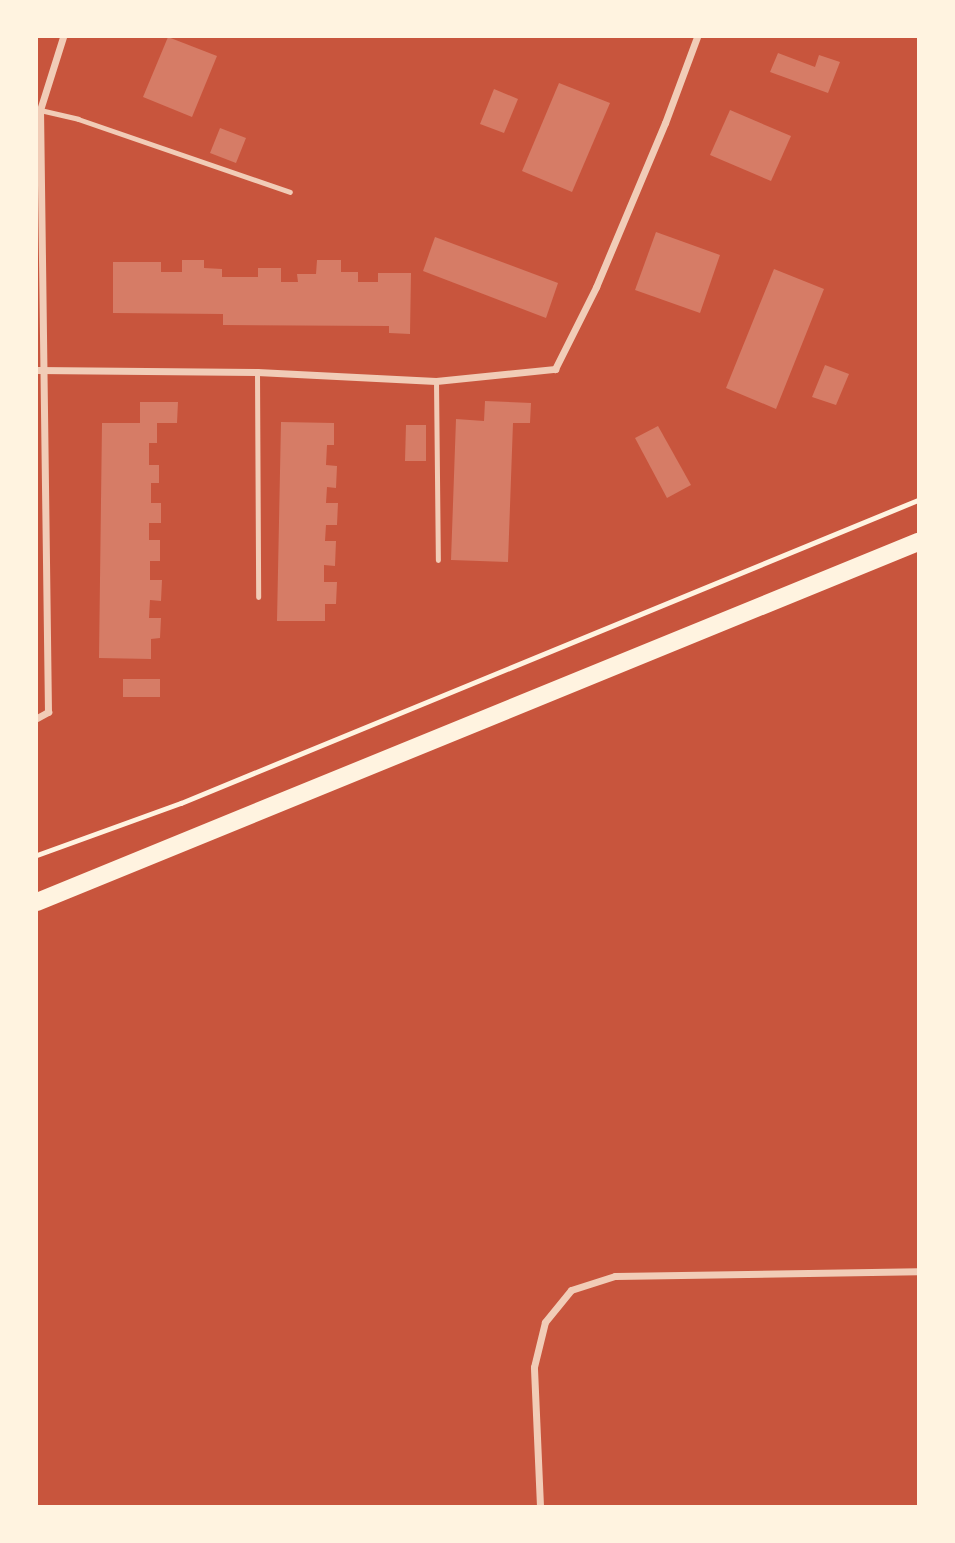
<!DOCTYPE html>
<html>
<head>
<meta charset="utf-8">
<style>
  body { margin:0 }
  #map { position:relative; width:955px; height:1543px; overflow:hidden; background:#c8553d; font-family:"Space Grotesk",sans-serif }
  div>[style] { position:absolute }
  .building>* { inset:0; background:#d67c66 }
  .path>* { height:4.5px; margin:-2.25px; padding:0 2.25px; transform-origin:2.25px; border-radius:2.25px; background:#fff3e0 }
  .service>* { height:5px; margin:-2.5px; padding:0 2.5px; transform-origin:2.5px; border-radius:2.5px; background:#f1ccb7 }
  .minor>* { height:7px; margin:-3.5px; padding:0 3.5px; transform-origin:3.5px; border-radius:3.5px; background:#f1ccb7 }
  .primary>* { height:18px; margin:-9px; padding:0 9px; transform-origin:9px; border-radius:9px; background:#fff3e0 }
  span { translate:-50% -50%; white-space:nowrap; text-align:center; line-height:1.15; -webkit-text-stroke:6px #fff3e0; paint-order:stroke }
  .frame { position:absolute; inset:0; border:38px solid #fff3e0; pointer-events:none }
</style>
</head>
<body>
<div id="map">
  <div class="building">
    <i style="clip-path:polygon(168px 37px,217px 56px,192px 117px,143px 97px)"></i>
    <i style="clip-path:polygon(778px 53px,815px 67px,819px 55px,840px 62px,828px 93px,770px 72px)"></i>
    <i style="clip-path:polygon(559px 83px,610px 103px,572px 192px,522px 171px)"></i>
    <i style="clip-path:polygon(494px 89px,518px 99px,504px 133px,480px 124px)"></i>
    <i style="clip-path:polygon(730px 110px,791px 136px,771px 181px,710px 155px)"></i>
    <i style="clip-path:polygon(220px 128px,246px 138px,236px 163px,210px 153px)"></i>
    <i style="clip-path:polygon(656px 232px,720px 255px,700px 313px,635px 290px)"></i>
    <i style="clip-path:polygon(435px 237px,558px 283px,546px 318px,423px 271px)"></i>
    <i style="clip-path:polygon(182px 260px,204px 260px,204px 268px,222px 269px,222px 277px,258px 277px,258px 268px,281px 268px,281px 282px,298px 282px,297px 274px,316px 274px,317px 260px,341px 260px,341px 272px,358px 272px,358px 282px,378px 282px,378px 273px,411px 273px,410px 334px,389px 333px,389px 326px,223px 325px,223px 314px,113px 313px,113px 262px,161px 262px,161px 272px,182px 272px)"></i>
    <i style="clip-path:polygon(774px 269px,824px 289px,776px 409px,726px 388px)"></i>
    <i style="clip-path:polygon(825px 365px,849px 374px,836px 405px,812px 397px)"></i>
    <i style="clip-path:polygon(485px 401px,531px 403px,530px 423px,513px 423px,508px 562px,451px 560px,456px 419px,484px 421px)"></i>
    <i style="clip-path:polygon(140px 402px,178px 402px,177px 423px,157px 423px,157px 443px,149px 443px,149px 465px,159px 465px,159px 483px,151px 483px,151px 503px,161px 503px,161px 523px,149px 523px,149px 540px,160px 540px,160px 561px,150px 561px,150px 580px,162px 580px,161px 601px,150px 600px,149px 618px,161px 618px,160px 638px,151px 639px,151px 659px,99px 658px,102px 423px,140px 423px)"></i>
    <i style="clip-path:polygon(281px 422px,334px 423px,334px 445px,327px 445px,326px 465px,337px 466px,336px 488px,327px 487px,326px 503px,338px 503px,337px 525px,326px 525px,325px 541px,336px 541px,335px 566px,324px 565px,324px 582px,337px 582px,336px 604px,325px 604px,325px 621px,277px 621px)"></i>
    <i style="clip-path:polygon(406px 425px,426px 425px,426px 461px,405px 461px)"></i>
    <i style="clip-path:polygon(658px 426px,691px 485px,667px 498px,635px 438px)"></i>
    <i style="clip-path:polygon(123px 679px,160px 679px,160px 697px,123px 697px)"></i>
  </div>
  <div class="path">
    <i style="left:37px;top:855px;width:153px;rotate:-19.9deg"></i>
    <i style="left:181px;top:803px;width:797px;rotate:-22.35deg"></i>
  </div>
  <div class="service">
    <i style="left:40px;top:110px;width:39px;rotate:13deg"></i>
    <i style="left:78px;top:119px;width:224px;rotate:19deg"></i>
    <i style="left:257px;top:372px;width:225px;rotate:89.7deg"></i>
    <i style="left:436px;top:381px;width:179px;rotate:89.4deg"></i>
  </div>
  <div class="minor">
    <i style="left:37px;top:370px;width:220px;rotate:0.5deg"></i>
    <i style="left:257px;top:372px;width:179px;rotate:2.9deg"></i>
    <i style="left:436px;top:381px;width:120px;rotate:-5.8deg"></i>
    <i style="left:555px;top:369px;width:92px;rotate:-63.4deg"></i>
    <i style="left:596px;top:287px;width:178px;rotate:-67.2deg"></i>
    <i style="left:665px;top:123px;width:92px;rotate:-69.6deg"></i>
    <i style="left:37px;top:718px;width:13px;rotate:-29deg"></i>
    <i style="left:48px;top:712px;width:602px;rotate:-90.76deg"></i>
    <i style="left:40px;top:110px;width:77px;rotate:-72.5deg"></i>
    <i style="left:540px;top:1506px;width:139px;rotate:-92.5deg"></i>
    <i style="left:534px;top:1367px;width:46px;rotate:-76.3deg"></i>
    <i style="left:545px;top:1322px;width:41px;rotate:-50.9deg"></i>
    <i style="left:571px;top:1290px;width:46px;rotate:-17.7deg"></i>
    <i style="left:615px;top:1276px;width:303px;rotate:-0.9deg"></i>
  </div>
  <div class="primary">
    <i style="left:37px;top:902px;width:952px;rotate:-22.23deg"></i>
  </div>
  <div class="frame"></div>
</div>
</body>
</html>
